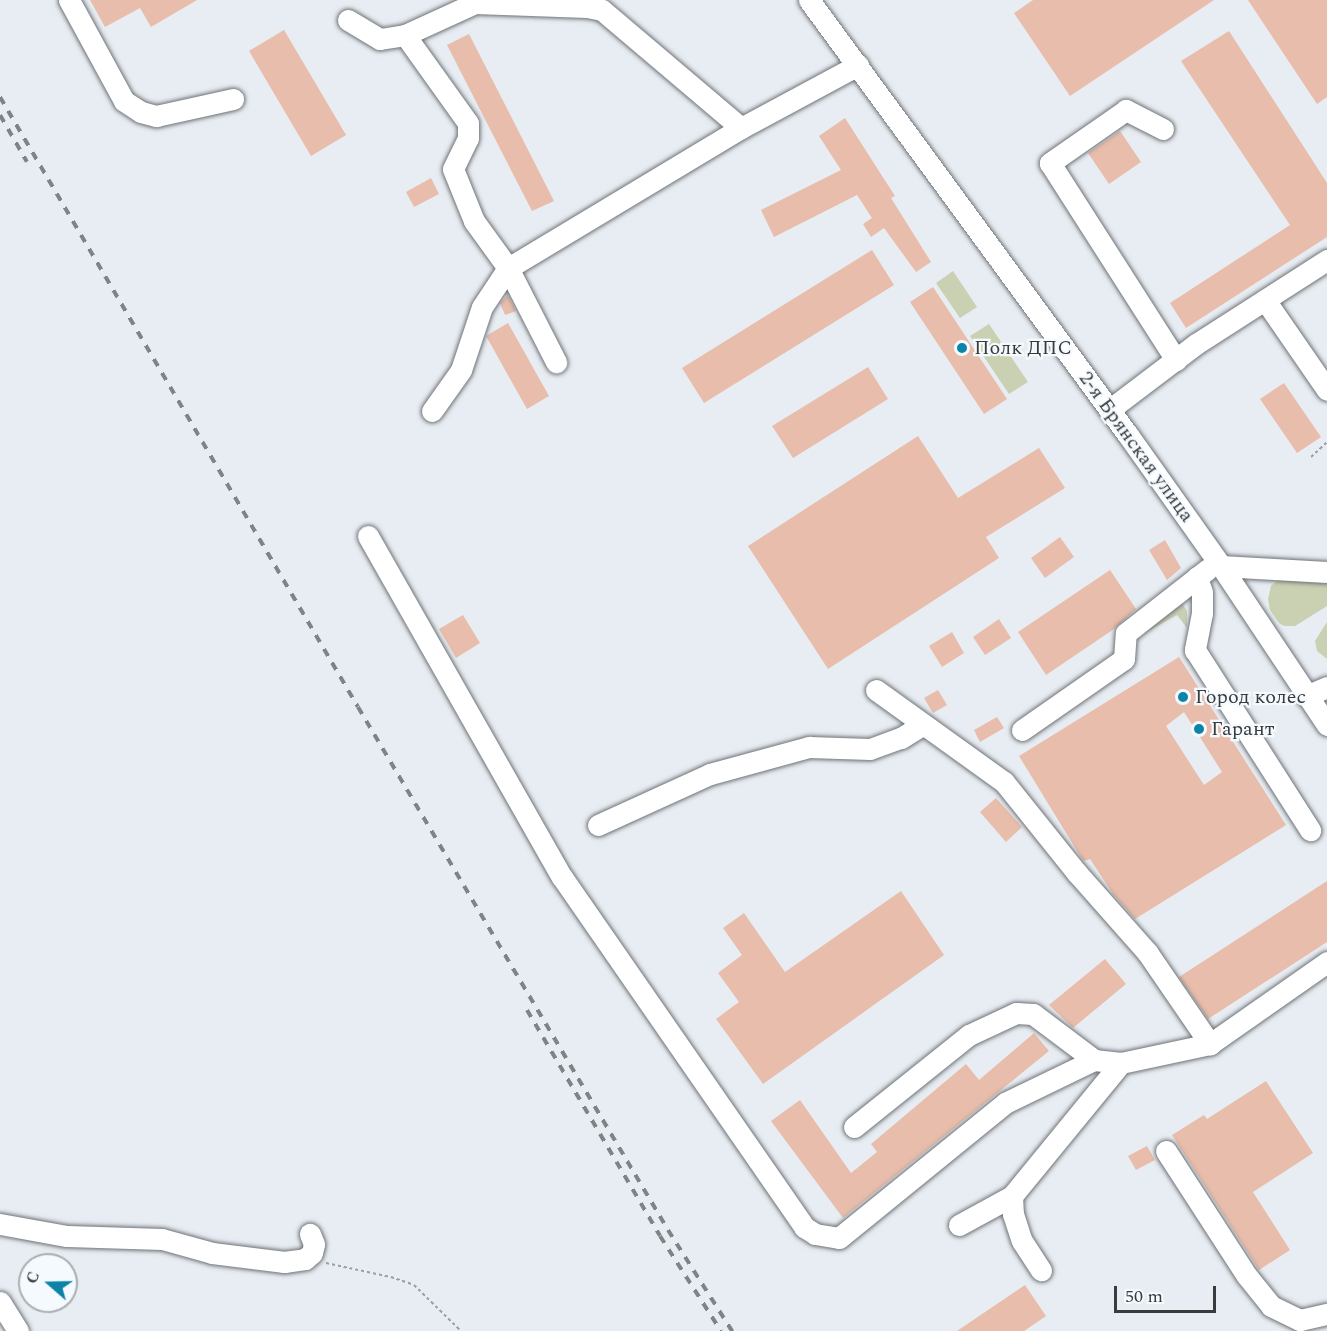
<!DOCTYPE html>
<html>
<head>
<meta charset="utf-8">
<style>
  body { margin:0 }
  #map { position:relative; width:1327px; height:1331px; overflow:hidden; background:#e7edf2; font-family:Spectral,serif }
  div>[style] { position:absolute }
  .green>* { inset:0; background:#cad0b2 }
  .building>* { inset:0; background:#e8bdab }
  .path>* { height:2px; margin-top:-1px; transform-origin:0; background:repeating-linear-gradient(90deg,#9b9fa3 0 3px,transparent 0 6px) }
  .roads { filter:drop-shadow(0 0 2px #6f7378) drop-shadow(0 0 2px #6f7378) }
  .minor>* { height:21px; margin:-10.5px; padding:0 10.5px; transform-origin:10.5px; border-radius:10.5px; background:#fff }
  .rail>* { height:4px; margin-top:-2px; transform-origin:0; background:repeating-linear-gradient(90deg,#7f8386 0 8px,transparent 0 16px) }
  .dots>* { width:16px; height:16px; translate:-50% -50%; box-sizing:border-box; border:3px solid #f5fafe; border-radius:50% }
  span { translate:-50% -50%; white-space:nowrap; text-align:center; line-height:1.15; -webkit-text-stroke:4.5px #f5fafe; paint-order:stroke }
  .poi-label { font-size:20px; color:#393b3d }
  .left { translate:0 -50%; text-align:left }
  .street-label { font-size:20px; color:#393b3d }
  .north { position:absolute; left:18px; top:1253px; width:60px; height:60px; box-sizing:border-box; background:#f5fafe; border:2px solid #aaaeb1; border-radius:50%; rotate:290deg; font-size:16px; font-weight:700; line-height:24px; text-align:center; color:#393b3d }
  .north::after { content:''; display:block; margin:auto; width:21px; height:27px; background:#0c84a9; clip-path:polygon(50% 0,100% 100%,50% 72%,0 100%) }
  .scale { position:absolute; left:1114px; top:1286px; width:102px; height:27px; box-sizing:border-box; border:3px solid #393b3d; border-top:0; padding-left:8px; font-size:18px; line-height:21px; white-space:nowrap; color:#393b3d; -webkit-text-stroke:4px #f5fafe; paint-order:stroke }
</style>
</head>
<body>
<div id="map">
  <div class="green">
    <i style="clip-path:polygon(953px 271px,977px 307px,960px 318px,936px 283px)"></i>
    <i style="clip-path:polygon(989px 324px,1028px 382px,1009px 394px,970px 336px)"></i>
    <i style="clip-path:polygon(1289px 577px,1327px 580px,1327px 606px,1295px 626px,1284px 626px,1279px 623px,1270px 610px,1268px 599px,1271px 586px,1278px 580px)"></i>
    <i style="clip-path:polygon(1181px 602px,1187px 611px,1187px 628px,1177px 615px,1138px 637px)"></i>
    <i style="clip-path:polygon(1327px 622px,1327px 659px,1317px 651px,1315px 641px)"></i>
  </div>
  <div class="building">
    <i style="clip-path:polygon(90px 0,197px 0,151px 27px,140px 8px,105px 27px)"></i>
    <i style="clip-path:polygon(1033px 0,1214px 0,1070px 96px,1014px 13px)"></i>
    <i style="clip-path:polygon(1248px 0,1327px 0,1327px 97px,1317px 104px)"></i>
    <i style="clip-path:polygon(284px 30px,346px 135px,311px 156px,249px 51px)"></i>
    <i style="clip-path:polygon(1229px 31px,1327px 183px,1327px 237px,1186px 328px,1170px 303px,1290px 225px,1181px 61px)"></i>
    <i style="clip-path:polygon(469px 34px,554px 201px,532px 211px,447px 45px)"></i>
    <i style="clip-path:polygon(845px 118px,895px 196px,891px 198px,931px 262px,916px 272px,884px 228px,871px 237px,863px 224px,872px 218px,857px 195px,774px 237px,761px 210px,841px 170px,819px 136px)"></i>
    <i style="clip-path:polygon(1120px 131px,1141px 162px,1109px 184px,1088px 153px)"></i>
    <i style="clip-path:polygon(431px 178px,439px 194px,414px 207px,406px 192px)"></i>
    <i style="clip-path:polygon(872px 250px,894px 285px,704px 403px,682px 368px)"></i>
    <i style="clip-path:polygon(933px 287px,1007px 399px,984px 414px,910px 302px)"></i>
    <i style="clip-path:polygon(508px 295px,516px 311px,505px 315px,500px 303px)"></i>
    <i style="clip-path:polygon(508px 323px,549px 396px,527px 409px,486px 336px)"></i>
    <i style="clip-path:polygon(868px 367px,888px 399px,793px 458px,772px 426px)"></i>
    <i style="clip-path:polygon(1284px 383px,1321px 437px,1297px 453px,1260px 399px)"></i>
    <i style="clip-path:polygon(918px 436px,958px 498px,1039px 448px,1065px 488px,986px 537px,999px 558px,828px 669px,748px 546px)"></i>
    <i style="clip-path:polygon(1060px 537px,1074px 557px,1045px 578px,1031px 558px)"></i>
    <i style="clip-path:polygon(1165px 540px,1181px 568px,1167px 580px,1149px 550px)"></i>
    <i style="clip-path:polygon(1110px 570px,1136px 609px,1114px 629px,1046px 675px,1018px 632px)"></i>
    <i style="clip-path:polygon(463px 615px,480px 643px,456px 658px,439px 629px)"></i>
    <i style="clip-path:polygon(999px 619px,1011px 638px,985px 655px,973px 637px)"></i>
    <i style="clip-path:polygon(952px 632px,964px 653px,942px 667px,929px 646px)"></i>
    <i style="clip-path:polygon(evenodd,1179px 657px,1286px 825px,1135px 919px,1113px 894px,1090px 859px,1084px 861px,1082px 859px,1019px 756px,1179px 657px,1184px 712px,1222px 772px,1204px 785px,1166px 726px,1184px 712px)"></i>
    <i style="clip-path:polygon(938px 690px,947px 705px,933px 713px,924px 698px)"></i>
    <i style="clip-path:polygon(997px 717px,1004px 728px,980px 742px,974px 730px)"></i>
    <i style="clip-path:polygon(996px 798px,1022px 827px,1006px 842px,980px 812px)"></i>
    <i style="clip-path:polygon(1327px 881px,1327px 942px,1208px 1019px,1179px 977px)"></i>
    <i style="clip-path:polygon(901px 891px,944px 955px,763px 1084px,716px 1019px,739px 1002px,718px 973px,742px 955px,723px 928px,744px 913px,785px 972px)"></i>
    <i style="clip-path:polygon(1105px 959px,1126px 984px,1073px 1028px,1049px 1005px)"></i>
    <i style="clip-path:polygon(1034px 1033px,1049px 1051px,843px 1218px,771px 1121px,800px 1100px,851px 1173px,877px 1152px,871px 1144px,966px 1064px,979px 1080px)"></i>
    <i style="clip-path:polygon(1266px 1081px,1313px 1153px,1253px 1192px,1290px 1250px,1259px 1270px,1172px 1135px,1204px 1115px,1207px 1119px)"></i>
    <i style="clip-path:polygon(1147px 1146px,1155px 1160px,1136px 1170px,1128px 1156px)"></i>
    <i style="clip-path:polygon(1025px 1285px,1046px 1316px,1024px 1331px,957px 1331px)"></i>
  </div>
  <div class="path">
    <i style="left:1311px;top:457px;width:22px;rotate:-43deg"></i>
    <i style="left:326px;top:1263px;width:66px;rotate:12.2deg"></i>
    <i style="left:391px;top:1277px;width:24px;rotate:19deg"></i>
    <i style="left:414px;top:1285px;width:66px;rotate:44.4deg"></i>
  </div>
  <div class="roads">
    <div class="minor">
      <i style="left:69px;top:0;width:115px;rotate:61.4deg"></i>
      <i style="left:124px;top:101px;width:20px;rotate:33deg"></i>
      <i style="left:141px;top:112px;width:16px;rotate:15deg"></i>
      <i style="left:156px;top:116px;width:79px;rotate:-12.4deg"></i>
      <i style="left:809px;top:0;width:539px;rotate:53.75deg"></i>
      <i style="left:1128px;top:435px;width:161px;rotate:54.6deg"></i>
      <i style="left:1221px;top:566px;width:191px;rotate:56.3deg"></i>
      <i style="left:348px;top:20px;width:37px;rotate:31deg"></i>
      <i style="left:380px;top:39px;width:25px;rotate:-9deg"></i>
      <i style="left:405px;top:35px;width:77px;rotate:-24.6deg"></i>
      <i style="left:475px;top:3px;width:112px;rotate:2deg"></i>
      <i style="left:587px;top:7px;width:15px;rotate:11deg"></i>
      <i style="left:602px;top:10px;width:182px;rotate:40.3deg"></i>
      <i style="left:405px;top:35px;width:108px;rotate:54.4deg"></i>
      <i style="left:468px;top:123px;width:15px;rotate:90deg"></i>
      <i style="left:468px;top:138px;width:34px;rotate:116deg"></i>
      <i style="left:453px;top:169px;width:56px;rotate:68deg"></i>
      <i style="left:474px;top:221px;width:58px;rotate:54.1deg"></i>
      <i style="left:508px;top:268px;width:106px;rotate:62.9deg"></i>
      <i style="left:1163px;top:129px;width:42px;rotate:-152.8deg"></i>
      <i style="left:1126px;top:110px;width:93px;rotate:145.1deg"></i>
      <i style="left:1050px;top:163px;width:234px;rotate:57.4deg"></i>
      <i style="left:1265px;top:300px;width:109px;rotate:55.4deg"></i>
      <i style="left:1109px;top:410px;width:109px;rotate:-37.2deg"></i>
      <i style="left:1196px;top:344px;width:156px;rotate:-32.7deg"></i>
      <i style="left:432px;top:411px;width:50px;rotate:-54.7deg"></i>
      <i style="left:461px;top:370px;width:66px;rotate:-71.6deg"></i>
      <i style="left:482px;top:307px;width:47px;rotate:-56.3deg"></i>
      <i style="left:508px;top:268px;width:272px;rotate:-31deg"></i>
      <i style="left:741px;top:128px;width:133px;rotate:-28.3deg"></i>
      <i style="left:368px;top:536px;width:392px;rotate:60.4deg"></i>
      <i style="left:562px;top:877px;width:426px;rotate:55.3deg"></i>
      <i style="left:804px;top:1227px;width:13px;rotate:32deg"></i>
      <i style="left:815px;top:1234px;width:24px;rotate:9deg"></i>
      <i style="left:839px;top:1238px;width:214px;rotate:-39.1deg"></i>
      <i style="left:1005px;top:1103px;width:99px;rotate:-25.8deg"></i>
      <i style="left:1221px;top:566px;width:106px;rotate:3.2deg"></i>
      <i style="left:1197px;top:577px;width:16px;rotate:72deg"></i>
      <i style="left:1202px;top:592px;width:21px;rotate:90deg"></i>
      <i style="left:1202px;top:613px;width:38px;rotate:101deg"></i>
      <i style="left:1195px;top:650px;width:214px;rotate:57.4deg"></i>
      <i style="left:876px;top:690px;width:158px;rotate:35.7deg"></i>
      <i style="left:1004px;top:782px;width:117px;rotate:51.3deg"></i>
      <i style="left:1077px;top:873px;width:106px;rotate:48.5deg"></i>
      <i style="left:1147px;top:952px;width:112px;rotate:55.6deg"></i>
      <i style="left:1306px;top:696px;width:23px;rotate:-23deg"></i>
      <i style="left:1022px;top:730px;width:124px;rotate:-34.8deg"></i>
      <i style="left:1124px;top:659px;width:26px;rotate:-86deg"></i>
      <i style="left:1126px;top:633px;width:104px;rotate:-38deg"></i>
      <i style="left:598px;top:825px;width:123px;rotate:-24.5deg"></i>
      <i style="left:710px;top:774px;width:103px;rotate:-15.3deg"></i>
      <i style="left:809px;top:747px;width:61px;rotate:1.9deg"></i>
      <i style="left:870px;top:749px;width:33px;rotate:-20deg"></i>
      <i style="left:901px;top:738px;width:26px;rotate:-32deg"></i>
      <i style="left:854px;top:1127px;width:147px;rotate:-38.7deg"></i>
      <i style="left:969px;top:1035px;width:52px;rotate:-25.1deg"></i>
      <i style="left:1016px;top:1013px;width:17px;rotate:3deg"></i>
      <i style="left:1033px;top:1014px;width:76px;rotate:37deg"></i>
      <i style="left:1094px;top:1060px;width:27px;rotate:6deg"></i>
      <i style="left:1121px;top:1063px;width:91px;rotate:-12.1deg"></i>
      <i style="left:1210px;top:1044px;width:143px;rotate:-35deg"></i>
      <i style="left:1166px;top:1151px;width:149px;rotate:57.1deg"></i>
      <i style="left:1247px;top:1276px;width:38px;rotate:51deg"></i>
      <i style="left:1271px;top:1306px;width:32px;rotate:26deg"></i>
      <i style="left:1300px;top:1320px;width:28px;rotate:-13deg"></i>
      <i style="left:1012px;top:1196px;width:18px;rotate:87deg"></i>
      <i style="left:1013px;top:1214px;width:28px;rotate:72deg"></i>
      <i style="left:1022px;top:1241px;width:35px;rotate:57deg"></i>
      <i style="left:0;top:1224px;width:68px;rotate:10.2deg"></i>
      <i style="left:67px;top:1236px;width:95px;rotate:1.8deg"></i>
      <i style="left:162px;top:1239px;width:52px;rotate:15.6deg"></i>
      <i style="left:212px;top:1253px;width:73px;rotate:7.1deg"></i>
      <i style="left:284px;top:1262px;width:21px;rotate:-8deg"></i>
      <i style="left:305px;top:1259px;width:9px;rotate:-41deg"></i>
      <i style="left:312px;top:1253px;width:9px;rotate:-77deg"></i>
      <i style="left:314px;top:1244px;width:11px;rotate:-112deg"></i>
      <i style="left:959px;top:1225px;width:60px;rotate:-28.7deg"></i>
      <i style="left:1012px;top:1196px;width:172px;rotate:-50.7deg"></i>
      <i style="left:0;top:1302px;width:34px;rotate:58deg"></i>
    </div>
  </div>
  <div class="rail">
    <i style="left:0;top:97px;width:707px;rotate:59.59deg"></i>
    <i style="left:358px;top:707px;width:608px;rotate:59.34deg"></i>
    <i style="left:668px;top:1230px;width:120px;rotate:57.6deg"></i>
    <i style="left:0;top:115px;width:54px;rotate:60.1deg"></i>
    <i style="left:527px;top:1010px;width:262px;rotate:59.5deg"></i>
    <i style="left:660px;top:1236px;width:113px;rotate:57.3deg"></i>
  </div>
  <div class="dots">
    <i style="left:962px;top:348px;background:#0c84a9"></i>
    <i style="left:1183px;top:697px;background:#0c84a9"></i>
    <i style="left:1199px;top:729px;background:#0c84a9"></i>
  </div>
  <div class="poi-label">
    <span class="left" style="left:974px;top:348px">Полк ДПС</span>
    <span class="left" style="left:1195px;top:697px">Город колес</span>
    <span class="left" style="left:1211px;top:729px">Гарант</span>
  </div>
  <div class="street-label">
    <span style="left:1136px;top:447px;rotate:54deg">2-я Брянская улица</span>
  </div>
  <div class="north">С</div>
  <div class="scale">50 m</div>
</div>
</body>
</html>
